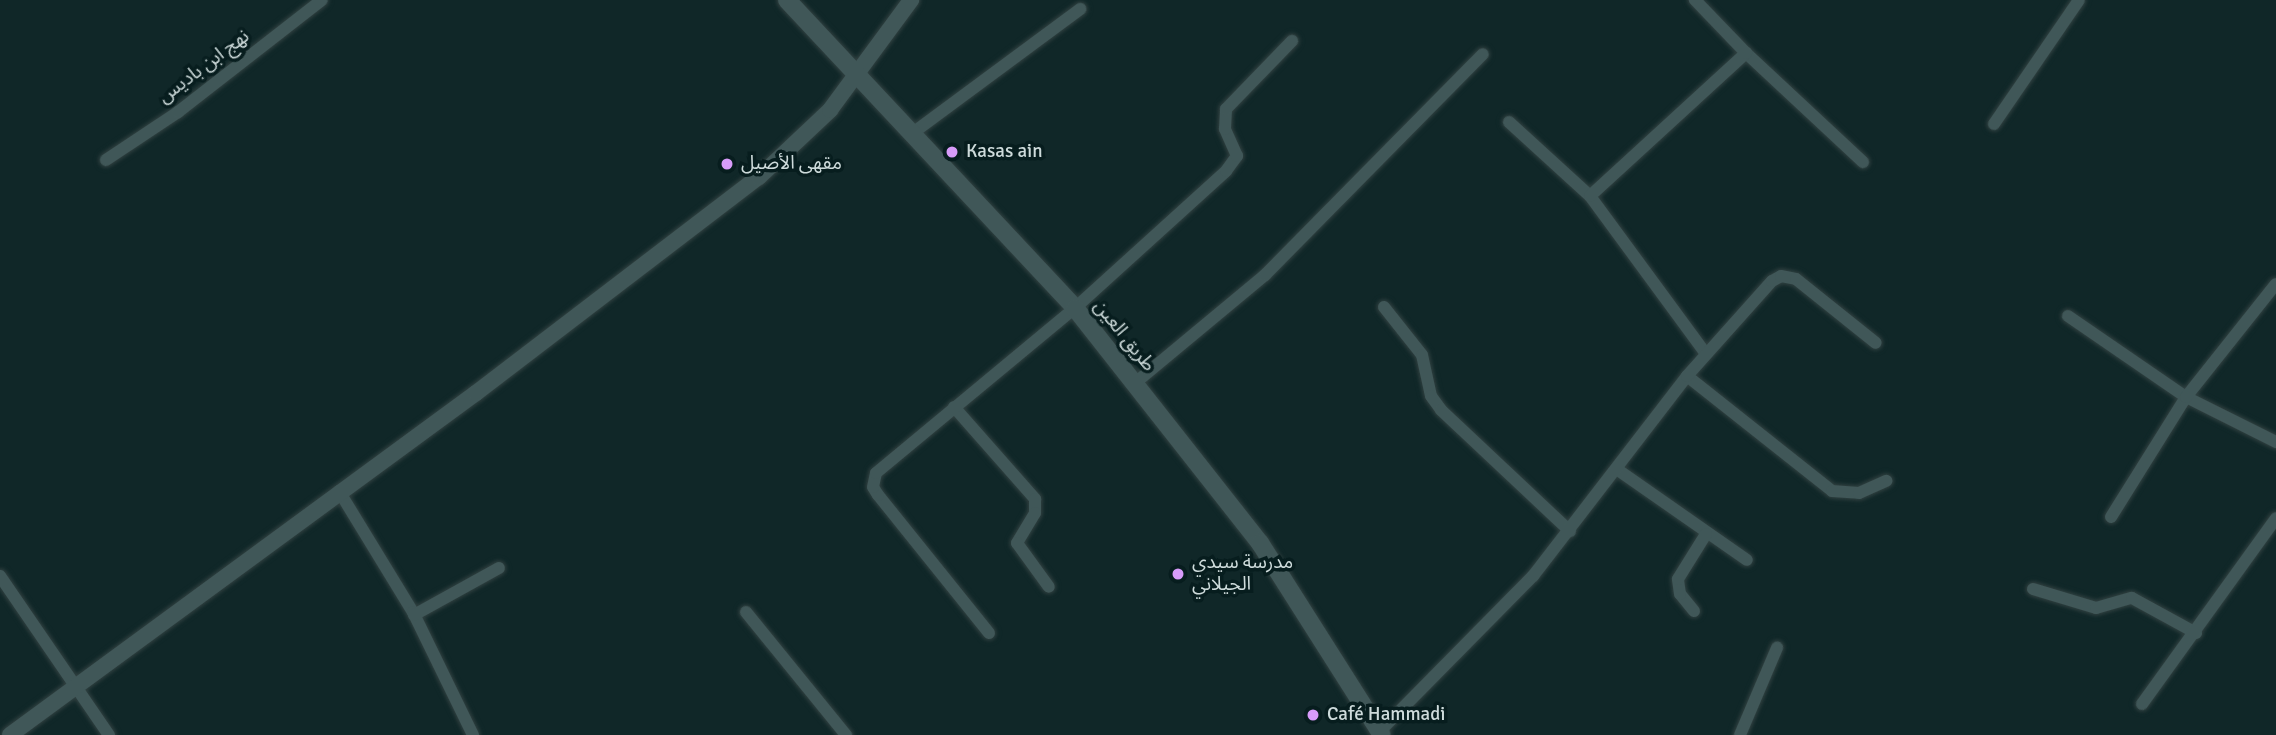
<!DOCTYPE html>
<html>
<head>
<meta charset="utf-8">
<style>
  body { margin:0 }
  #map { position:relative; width:2276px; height:735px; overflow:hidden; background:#102728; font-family:Signika,"Noto Sans Arabic",sans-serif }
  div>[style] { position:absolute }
  .roads { filter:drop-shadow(0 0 2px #314141) drop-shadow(0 0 2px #314141) }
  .minor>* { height:12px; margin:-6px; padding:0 6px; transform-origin:6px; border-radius:6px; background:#405758 }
  .tertiary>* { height:16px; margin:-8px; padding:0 8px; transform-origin:8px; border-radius:8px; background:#405758 }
  .secondary>* { height:18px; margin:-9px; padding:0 9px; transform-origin:9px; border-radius:9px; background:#405758 }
  .dots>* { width:19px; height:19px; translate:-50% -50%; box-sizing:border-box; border:4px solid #071d1e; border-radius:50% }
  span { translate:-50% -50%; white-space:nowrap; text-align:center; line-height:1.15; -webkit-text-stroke:7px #071d1e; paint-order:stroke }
  .street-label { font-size:19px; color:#cedbdb }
  .poi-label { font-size:19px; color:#cedbdb }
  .left { translate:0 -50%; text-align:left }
</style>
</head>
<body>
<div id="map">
  <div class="roads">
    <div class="minor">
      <i style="left:1746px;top:53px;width:160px;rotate:43deg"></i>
      <i style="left:1509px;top:122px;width:110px;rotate:42.4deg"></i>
      <i style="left:1590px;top:196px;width:196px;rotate:53.7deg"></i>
      <i style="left:1994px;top:124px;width:150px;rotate:-55.6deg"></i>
      <i style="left:914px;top:132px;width:207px;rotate:-36.5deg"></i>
      <i style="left:106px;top:160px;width:87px;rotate:-33.7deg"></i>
      <i style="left:178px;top:112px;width:182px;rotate:-37.9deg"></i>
      <i style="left:1590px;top:196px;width:212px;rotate:-42.5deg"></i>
      <i style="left:1746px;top:53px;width:74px;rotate:-133.9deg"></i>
      <i style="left:1384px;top:307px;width:61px;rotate:51.6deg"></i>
      <i style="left:1422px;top:355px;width:42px;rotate:77.6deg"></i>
      <i style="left:1431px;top:396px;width:17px;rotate:54deg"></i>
      <i style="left:1441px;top:410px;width:177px;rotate:43.2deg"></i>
      <i style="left:2068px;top:316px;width:143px;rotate:34.5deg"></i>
      <i style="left:2186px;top:397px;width:101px;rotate:26.6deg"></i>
      <i style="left:1687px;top:376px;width:185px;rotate:38.4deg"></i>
      <i style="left:1832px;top:491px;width:27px;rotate:4deg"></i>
      <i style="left:1859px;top:493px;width:30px;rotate:-24deg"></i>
      <i style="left:1135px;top:383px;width:169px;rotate:-39.7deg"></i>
      <i style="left:1265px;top:275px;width:310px;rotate:-45.4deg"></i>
      <i style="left:954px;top:407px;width:123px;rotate:48.6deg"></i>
      <i style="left:1035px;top:499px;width:14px;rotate:90deg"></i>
      <i style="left:1035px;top:513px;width:35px;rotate:121deg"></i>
      <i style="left:1017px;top:543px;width:54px;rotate:54deg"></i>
      <i style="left:1618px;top:470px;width:157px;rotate:34.9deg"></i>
      <i style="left:339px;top:491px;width:142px;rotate:58.6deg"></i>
      <i style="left:413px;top:612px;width:137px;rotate:64deg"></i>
      <i style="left:2111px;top:517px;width:142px;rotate:-58deg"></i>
      <i style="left:2186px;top:397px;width:144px;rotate:-51.5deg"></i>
      <i style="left:0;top:576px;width:193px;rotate:55.6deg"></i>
      <i style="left:2033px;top:589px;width:66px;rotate:16.8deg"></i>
      <i style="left:2096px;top:608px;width:37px;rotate:-16deg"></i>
      <i style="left:2132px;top:598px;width:73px;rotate:28.7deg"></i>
      <i style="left:1694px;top:611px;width:22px;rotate:-129deg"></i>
      <i style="left:1680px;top:594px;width:15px;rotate:-98deg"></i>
      <i style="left:1678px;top:579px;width:53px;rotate:-58.1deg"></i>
      <i style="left:746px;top:612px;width:159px;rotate:50.9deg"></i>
      <i style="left:414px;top:615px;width:97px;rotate:-28.9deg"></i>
      <i style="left:989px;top:633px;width:177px;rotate:-128.8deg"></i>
      <i style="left:878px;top:495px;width:9px;rotate:-122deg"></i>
      <i style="left:873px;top:487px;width:14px;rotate:-78deg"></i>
      <i style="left:876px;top:473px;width:259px;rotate:-39.7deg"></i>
      <i style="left:1075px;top:308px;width:204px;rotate:-42.2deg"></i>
      <i style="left:1226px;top:171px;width:19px;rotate:-54deg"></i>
      <i style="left:1237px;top:156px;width:30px;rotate:-114deg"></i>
      <i style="left:1225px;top:129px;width:20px;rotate:-87deg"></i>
      <i style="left:1226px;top:109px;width:95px;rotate:-45.9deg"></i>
      <i style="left:2142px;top:704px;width:229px;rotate:-54.2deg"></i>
      <i style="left:1380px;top:731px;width:218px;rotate:-45.4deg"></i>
      <i style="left:1533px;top:576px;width:252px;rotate:-52.4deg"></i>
      <i style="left:1687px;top:376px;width:127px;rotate:-48.2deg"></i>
      <i style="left:1772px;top:281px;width:10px;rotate:-29deg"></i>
      <i style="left:1781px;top:276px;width:15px;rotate:11deg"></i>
      <i style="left:1796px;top:279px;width:102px;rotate:38.7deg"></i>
      <i style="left:1740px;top:735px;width:95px;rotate:-67deg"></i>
    </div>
    <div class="tertiary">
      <i style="left:10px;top:735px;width:578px;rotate:-36.28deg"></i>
      <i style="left:476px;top:393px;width:356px;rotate:-37.4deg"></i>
      <i style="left:759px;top:177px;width:98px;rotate:-43.3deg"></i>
      <i style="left:830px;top:110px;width:137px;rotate:-53.6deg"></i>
    </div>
    <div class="secondary">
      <i style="left:787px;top:0;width:422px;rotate:46.9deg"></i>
      <i style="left:1075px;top:308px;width:299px;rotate:51.8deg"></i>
      <i style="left:1260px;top:543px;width:227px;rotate:57.6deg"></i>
    </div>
  </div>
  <div class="dots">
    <i style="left:952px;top:152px;background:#d79bf9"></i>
    <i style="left:727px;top:164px;background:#d79bf9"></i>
    <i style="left:1178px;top:574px;background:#d79bf9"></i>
    <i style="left:1313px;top:715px;background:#d79bf9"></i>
  </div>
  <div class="street-label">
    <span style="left:204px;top:67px;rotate:-37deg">نهج ابن باديس</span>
    <span style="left:1124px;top:336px;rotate:51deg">طريق العين</span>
  </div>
  <div class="poi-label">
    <span class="left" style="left:966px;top:152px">Kasas ain</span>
    <span class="left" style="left:741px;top:164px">مقهى الأصيل</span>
    <span class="left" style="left:1192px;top:574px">مدرسة سيدي<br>الجيلاني</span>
    <span class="left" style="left:1327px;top:715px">Café Hammadi</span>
  </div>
</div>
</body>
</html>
